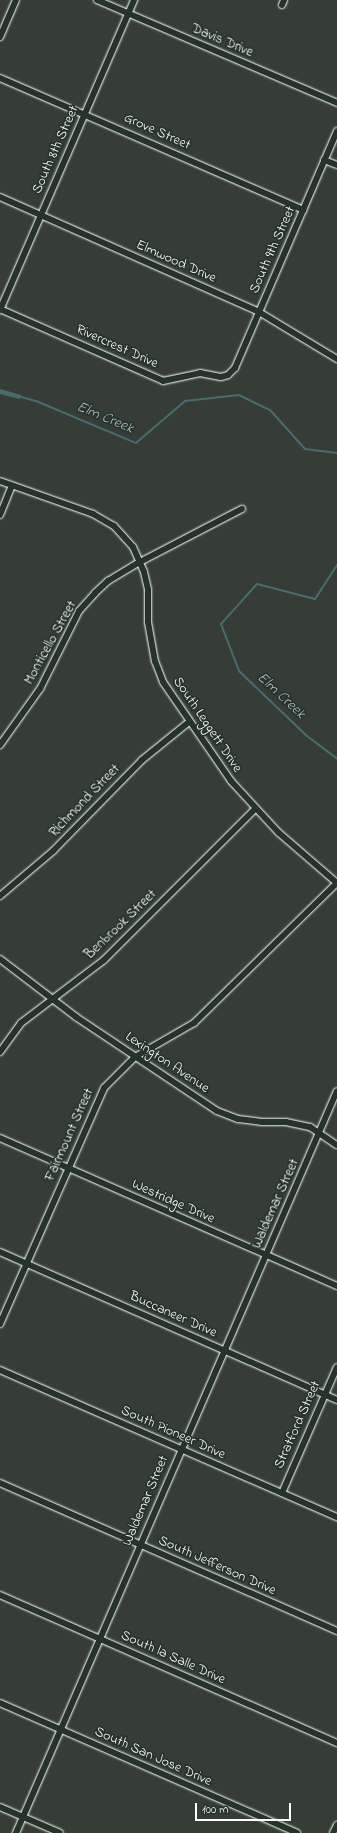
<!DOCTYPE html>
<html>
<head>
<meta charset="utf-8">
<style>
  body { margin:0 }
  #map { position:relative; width:337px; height:1833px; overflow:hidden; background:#353d36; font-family:"Indie Flower",sans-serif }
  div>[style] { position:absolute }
  .water>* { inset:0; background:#496d6f }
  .stream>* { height:2px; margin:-1px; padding:0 1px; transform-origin:1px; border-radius:1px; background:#496d6f }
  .roads { filter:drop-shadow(0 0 1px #fff) drop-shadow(0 0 1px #fff) }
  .minor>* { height:6px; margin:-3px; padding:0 3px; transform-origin:3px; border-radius:3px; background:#26332d }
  span { translate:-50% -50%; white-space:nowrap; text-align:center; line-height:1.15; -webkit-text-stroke:3.5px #26332d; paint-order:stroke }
  .street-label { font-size:14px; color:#fff }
  .water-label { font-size:15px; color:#adbdbe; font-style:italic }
  .scale { position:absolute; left:195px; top:1803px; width:96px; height:18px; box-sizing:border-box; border:2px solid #fff; border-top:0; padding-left:5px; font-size:12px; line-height:14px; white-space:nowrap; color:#fff; -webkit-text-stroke:3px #26332d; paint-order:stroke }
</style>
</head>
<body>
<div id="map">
  <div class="water">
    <i style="clip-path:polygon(0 389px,21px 395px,20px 399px,0 394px)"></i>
  </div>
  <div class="stream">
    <i style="left:18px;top:396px;width:19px;rotate:16deg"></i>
    <i style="left:36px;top:401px;width:108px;rotate:22.8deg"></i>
    <i style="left:136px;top:443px;width:65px;rotate:-40.6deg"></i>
    <i style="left:185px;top:401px;width:54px;rotate:-6.3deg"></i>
    <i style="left:239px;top:395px;width:34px;rotate:26deg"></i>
    <i style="left:270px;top:410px;width:52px;rotate:48.1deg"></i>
    <i style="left:305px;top:449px;width:32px;rotate:7deg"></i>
    <i style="left:337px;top:565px;width:40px;rotate:122.9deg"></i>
    <i style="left:315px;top:599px;width:60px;rotate:-165.5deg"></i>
    <i style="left:257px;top:584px;width:54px;rotate:132deg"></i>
    <i style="left:221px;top:624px;width:50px;rotate:69deg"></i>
    <i style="left:239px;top:671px;width:94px;rotate:43.7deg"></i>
    <i style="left:307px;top:736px;width:38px;rotate:37deg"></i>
  </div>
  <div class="roads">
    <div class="minor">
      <i style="left:97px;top:0;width:261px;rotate:23.2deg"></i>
      <i style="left:282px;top:5px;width:5px;rotate:-68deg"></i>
      <i style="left:0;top:37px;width:40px;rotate:-66.6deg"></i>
      <i style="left:0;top:78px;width:331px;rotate:23.5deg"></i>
      <i style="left:324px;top:160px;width:14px;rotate:21deg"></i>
      <i style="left:0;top:197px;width:283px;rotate:23.9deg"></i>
      <i style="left:259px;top:312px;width:91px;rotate:31.1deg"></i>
      <i style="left:0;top:309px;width:178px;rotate:23.8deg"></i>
      <i style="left:163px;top:381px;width:38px;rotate:-12deg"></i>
      <i style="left:200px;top:373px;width:21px;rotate:11deg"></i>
      <i style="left:221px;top:377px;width:7px;rotate:-16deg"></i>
      <i style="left:228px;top:375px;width:10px;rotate:-45deg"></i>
      <i style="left:235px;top:368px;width:258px;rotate:-66.7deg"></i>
      <i style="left:0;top:310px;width:338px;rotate:-66.6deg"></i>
      <i style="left:0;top:481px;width:99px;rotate:19.5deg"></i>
      <i style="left:93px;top:514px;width:24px;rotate:30deg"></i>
      <i style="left:114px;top:526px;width:28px;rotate:48deg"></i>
      <i style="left:133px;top:547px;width:27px;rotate:66deg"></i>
      <i style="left:144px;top:572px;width:18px;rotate:77deg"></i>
      <i style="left:148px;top:590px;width:32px;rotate:90deg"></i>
      <i style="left:148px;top:622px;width:40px;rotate:80deg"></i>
      <i style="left:155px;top:661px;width:22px;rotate:69deg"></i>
      <i style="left:163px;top:682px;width:120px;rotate:55.5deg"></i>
      <i style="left:231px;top:781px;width:71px;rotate:47.3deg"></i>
      <i style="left:279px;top:833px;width:77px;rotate:40.8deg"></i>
      <i style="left:0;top:515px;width:31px;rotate:-68deg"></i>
      <i style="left:0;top:745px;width:69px;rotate:-54.5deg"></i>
      <i style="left:40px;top:689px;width:87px;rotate:-63.4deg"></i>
      <i style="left:79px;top:611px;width:24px;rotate:-48deg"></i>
      <i style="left:95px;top:593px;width:18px;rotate:-43deg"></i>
      <i style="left:108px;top:581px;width:37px;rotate:-31deg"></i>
      <i style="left:140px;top:562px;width:115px;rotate:-27.5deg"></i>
      <i style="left:0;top:896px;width:70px;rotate:-40.3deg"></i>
      <i style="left:53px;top:851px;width:127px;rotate:-45.6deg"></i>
      <i style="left:142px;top:760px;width:60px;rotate:-39deg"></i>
      <i style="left:0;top:959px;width:96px;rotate:37.3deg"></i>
      <i style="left:76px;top:1017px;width:169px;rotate:33.7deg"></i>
      <i style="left:217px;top:1111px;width:22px;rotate:21deg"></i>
      <i style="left:238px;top:1119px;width:24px;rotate:7deg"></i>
      <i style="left:262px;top:1122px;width:24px"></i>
      <i style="left:286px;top:1122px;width:25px;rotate:12deg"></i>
      <i style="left:310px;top:1127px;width:32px;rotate:34deg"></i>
      <i style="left:0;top:1052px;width:36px;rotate:-54deg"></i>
      <i style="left:21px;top:1023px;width:104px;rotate:-37.2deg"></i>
      <i style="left:104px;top:960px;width:214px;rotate:-45deg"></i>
      <i style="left:0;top:1138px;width:368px;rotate:23.7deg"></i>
      <i style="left:0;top:1252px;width:368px;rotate:23.7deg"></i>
      <i style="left:0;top:1324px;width:258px;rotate:-66.2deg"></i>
      <i style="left:104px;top:1088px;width:44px;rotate:-45deg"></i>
      <i style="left:135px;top:1057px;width:68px;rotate:-30deg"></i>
      <i style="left:194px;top:1023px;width:200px;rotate:-44.4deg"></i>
      <i style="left:0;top:1370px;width:368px;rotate:23.6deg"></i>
      <i style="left:0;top:1483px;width:368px;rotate:23.7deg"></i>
      <i style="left:282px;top:1493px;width:137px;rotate:-66.4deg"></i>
      <i style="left:0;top:1595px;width:368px;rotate:23.7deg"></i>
      <i style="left:0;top:1703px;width:324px;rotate:23.6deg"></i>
      <i style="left:0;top:1807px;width:65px;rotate:23.4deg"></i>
      <i style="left:16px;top:1833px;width:808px;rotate:-66.61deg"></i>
      <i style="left:333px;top:1833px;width:9px;rotate:-63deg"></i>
    </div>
  </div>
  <div class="street-label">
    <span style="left:222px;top:41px;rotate:23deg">Davis Drive</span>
    <span style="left:157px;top:132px;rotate:24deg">Grove Street</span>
    <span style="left:56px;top:150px;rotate:-66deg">South 8th Street</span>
    <span style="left:273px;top:250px;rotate:-66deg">South 9th Street</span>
    <span style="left:176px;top:262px;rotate:24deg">Elmwood Drive</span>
    <span style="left:117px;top:347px;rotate:24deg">Rivercrest Drive</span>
    <span style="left:51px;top:643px;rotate:-61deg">Monticello Street</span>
    <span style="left:207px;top:725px;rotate:56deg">South Leggett Drive</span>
    <span style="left:85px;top:801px;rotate:-46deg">Richmond Street</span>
    <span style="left:121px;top:925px;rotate:-44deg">Benbrook Street</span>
    <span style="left:167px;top:1063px;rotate:34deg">Lexington Avenue</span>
    <span style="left:70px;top:1135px;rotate:-66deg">Fairmount Street</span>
    <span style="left:173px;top:1202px;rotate:24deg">Westridge Drive</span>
    <span style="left:276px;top:1204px;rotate:-66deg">Waldemar Street</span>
    <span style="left:173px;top:1315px;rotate:24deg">Buccaneer Drive</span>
    <span style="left:298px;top:1425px;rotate:-66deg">Stratford Street</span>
    <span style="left:173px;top:1433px;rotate:24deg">South Pioneer Drive</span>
    <span style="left:146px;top:1501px;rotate:-67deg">Waldemar Street</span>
    <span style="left:217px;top:1566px;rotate:24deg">South Jefferson Drive</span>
    <span style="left:173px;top:1658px;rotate:24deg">South la Salle Drive</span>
    <span style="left:153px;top:1757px;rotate:24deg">South San Jose Drive</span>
  </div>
  <div class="water-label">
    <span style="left:105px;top:418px;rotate:23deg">Elm Creek</span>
    <span style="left:281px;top:696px;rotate:43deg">Elm Creek</span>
  </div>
  <div class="scale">100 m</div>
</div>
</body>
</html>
